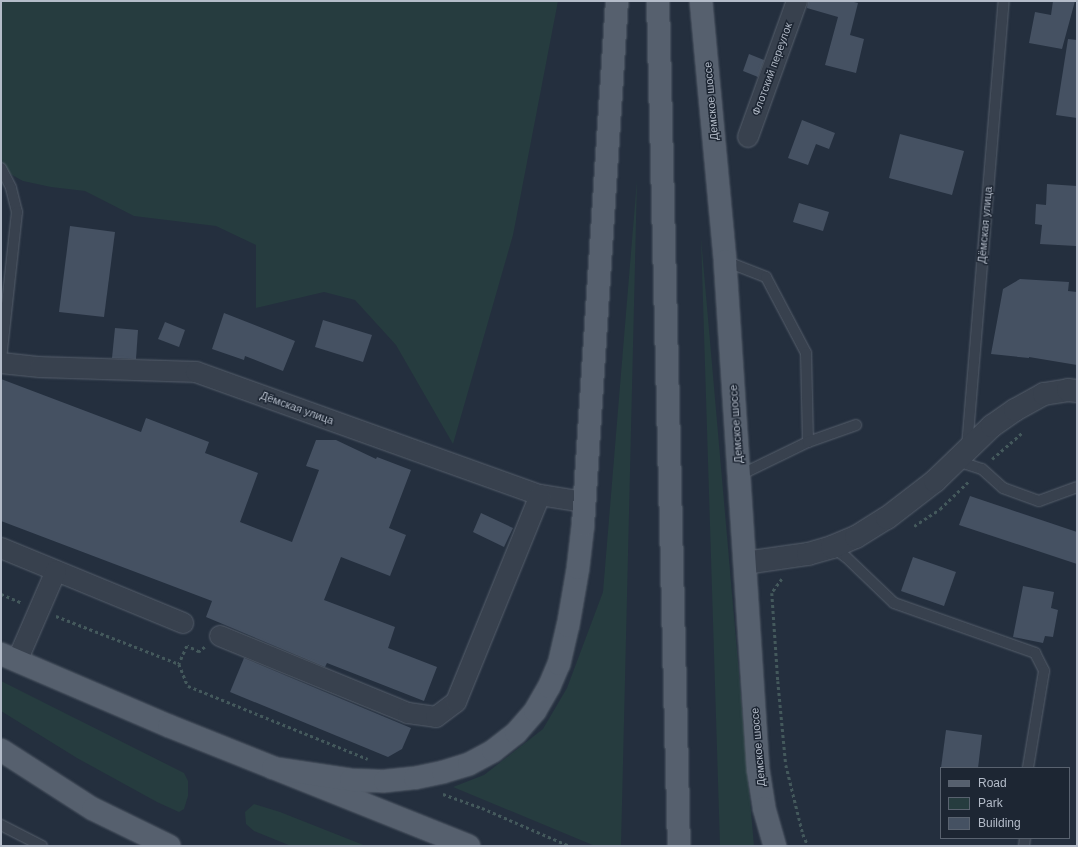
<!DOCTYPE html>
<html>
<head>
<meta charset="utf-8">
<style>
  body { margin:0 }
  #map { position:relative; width:1078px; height:847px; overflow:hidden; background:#242f3e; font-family:Helvetica,sans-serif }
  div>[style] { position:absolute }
  .green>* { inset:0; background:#263c3f }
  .building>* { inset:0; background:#455162 }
  .path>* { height:2.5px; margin-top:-1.25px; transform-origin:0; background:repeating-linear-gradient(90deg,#44595c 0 3px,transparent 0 6px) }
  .roads { filter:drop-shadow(0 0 1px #565f6c) drop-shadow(0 0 1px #565f6c) }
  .service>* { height:10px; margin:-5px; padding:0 5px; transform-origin:5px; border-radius:5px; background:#38414e }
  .minor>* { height:20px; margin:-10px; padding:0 10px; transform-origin:10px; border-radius:10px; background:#38414e }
  .tertiary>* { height:22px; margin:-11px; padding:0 11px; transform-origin:11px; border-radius:11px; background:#38414e }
  .primary>* { height:22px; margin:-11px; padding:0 11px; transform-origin:11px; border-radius:11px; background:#56606e }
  span { translate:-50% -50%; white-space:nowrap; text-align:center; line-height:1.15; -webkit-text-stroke:3px #1d2633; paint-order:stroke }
  .street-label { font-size:11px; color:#b4bcc9 }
  .frame { position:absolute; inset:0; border:2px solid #b4bcc9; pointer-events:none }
  .legend { position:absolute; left:940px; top:767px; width:130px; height:72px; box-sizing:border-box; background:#1d2633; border:1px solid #59626f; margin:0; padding:5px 7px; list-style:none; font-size:12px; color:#b4bcc9 }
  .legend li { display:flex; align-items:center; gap:8px; height:20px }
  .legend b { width:20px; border:1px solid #59626f }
</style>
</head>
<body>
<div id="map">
  <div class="green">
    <i style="clip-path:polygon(1px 1px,558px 1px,513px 235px,453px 444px,396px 345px,355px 300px,324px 292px,256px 308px,256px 245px,216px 226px,134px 216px,85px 191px,51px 187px,23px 181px,1px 169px)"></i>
    <i style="clip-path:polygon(637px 180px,621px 846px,595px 846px,453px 787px,484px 775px,543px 729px,567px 688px,603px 592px)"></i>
    <i style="clip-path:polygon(701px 238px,754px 846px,720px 846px)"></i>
    <i style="clip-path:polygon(1px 681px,184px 773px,188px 781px,188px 796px,184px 809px,179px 812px,157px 802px,77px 758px,1px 711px)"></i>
    <i style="clip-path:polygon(254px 804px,280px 812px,366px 846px,291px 846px,254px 831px,246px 824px,245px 812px)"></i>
  </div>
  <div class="building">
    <i style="clip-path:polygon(808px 1px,850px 1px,858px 3px,850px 35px,864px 39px,856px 73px,825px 65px,838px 17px,807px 8px)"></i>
    <i style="clip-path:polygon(1053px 1px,1075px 1px,1062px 49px,1029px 43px,1035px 12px,1051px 15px)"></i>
    <i style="clip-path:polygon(1068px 39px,1077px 40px,1077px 118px,1056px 115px)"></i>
    <i style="clip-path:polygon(749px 54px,764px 60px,758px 77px,743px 71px)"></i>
    <i style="clip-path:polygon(802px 120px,835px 133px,829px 149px,816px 144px,808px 165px,788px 158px)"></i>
    <i style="clip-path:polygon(900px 134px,964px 151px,952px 195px,889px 178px)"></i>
    <i style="clip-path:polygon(1047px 184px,1077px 186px,1076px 246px,1040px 244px,1042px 225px,1035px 224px,1036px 204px,1046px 205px)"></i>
    <i style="clip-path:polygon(799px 203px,829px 212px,823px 231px,793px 222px)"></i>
    <i style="clip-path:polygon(70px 226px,115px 232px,104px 317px,59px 312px)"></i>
    <i style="clip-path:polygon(1020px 279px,1069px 282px,1068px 291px,1077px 292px,1077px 365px,1029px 357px,1029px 358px,991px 354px,1003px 289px)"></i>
    <i style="clip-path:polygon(224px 313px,295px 341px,283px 371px,245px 356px,244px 360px,212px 349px)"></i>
    <i style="clip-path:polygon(323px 320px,372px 335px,363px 362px,315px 347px)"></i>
    <i style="clip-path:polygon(165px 322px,185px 330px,179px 347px,158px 339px)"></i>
    <i style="clip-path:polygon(115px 328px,138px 330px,136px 359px,112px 358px)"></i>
    <i style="clip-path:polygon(1px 379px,141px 432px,146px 418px,209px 442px,205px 453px,258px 473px,240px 522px,292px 542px,319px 470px,306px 466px,316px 440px,336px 440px,376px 459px,377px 457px,411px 470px,389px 528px,406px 535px,390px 576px,341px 557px,324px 600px,395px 627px,388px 648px,437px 667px,424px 701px,327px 663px,325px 667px,206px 617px,212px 601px,1px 521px)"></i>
    <i style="clip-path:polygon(970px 496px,1077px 532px,1077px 564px,959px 525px)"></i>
    <i style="clip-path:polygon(481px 513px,513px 528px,504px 547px,473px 532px)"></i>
    <i style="clip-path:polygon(913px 557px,956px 572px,944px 606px,901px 591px)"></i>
    <i style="clip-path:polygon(1023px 586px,1054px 592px,1051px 608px,1058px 610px,1053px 637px,1045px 636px,1043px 643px,1013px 637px)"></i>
    <i style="clip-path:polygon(244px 658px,411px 728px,402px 749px,388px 757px,230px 692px)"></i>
    <i style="clip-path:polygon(946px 730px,982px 735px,978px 768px,941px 768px)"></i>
  </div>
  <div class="path">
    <i style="left:992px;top:459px;width:41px;rotate:-41.1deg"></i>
    <i style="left:914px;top:526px;width:31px;rotate:-33deg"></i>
    <i style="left:940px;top:509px;width:42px;rotate:-44deg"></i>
    <i style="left:782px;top:579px;width:17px;rotate:126deg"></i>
    <i style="left:772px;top:593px;width:88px;rotate:86.1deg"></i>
    <i style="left:778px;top:681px;width:84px;rotate:84.6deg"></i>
    <i style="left:786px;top:765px;width:71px;rotate:76.2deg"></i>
    <i style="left:803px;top:834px;width:13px;rotate:67deg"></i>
    <i style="left:1px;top:594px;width:23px;rotate:23deg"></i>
    <i style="left:56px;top:616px;width:132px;rotate:21.3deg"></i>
    <i style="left:205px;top:647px;width:8px;rotate:140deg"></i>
    <i style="left:199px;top:652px;width:13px;rotate:-153deg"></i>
    <i style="left:187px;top:646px;width:20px;rotate:114deg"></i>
    <i style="left:179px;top:664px;width:24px;rotate:68deg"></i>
    <i style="left:188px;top:686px;width:194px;rotate:22.1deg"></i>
    <i style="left:443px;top:794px;width:41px;rotate:19.7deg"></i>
    <i style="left:482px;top:808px;width:96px;rotate:23.4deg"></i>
  </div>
  <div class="roads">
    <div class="service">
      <i style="left:1px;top:168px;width:22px;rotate:63deg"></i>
      <i style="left:11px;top:188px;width:25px;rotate:76deg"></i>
      <i style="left:17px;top:212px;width:148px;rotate:96.2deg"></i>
      <i style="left:725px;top:261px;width:44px;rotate:21.3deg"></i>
      <i style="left:766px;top:277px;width:86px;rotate:62.2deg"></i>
      <i style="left:806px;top:353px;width:89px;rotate:88.7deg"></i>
      <i style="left:967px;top:447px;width:448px;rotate:-85.3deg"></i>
      <i style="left:957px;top:461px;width:26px;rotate:18deg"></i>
      <i style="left:982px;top:469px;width:28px;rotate:42deg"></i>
      <i style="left:1003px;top:488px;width:38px;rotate:20deg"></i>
      <i style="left:1039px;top:501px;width:40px;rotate:-20.2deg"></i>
      <i style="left:740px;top:475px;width:76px;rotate:-25.9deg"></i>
      <i style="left:808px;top:442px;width:51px;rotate:-19.5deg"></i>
      <i style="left:832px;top:547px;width:17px;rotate:36deg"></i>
      <i style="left:846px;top:557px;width:66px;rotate:43.8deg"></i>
      <i style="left:894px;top:603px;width:150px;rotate:19.5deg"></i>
      <i style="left:1035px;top:653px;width:20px;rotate:63deg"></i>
      <i style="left:1044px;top:671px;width:98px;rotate:99.4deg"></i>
      <i style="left:1px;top:825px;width:46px;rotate:27.1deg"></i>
      <i style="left:1024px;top:846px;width:8px;rotate:-83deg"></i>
    </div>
    <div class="minor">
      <i style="left:748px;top:137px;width:145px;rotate:-70.2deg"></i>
      <i style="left:1px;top:363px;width:39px;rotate:6deg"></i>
      <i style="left:40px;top:367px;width:156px;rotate:1.8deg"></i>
      <i style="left:196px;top:372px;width:365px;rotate:19.7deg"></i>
      <i style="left:540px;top:495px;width:45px;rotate:9deg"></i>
      <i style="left:1px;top:548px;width:197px;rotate:22.4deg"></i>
      <i style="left:220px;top:636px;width:203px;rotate:22.3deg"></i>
      <i style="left:408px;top:713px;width:28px;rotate:8deg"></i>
      <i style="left:436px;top:717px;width:25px;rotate:-37deg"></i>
      <i style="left:456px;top:702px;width:223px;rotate:-67.9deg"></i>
      <i style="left:17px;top:661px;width:98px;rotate:-66.6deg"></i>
    </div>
    <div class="tertiary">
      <i style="left:745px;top:563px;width:64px;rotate:-8.1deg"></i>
      <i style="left:808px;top:554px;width:25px;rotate:-16deg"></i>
      <i style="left:832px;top:547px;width:26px;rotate:-23deg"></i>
      <i style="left:856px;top:537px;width:36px;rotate:-32deg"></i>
      <i style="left:887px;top:518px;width:61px;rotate:-37.6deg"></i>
      <i style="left:935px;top:481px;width:79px;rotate:-44deg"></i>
      <i style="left:992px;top:426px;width:28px;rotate:-35deg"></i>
      <i style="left:1015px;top:410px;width:33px;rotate:-29deg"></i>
      <i style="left:1044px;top:394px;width:24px;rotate:-9deg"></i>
      <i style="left:1068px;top:390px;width:9px;rotate:6deg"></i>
    </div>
    <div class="primary">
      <i style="left:658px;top:1px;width:845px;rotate:88.58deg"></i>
      <i style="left:701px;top:1px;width:261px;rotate:84.7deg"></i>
      <i style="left:725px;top:261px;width:509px;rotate:86.28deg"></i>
      <i style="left:758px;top:769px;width:39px;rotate:81deg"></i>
      <i style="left:764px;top:808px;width:40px;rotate:74deg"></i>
      <i style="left:1px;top:654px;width:183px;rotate:23.2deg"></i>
      <i style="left:169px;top:726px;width:323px;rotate:21.8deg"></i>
      <i style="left:1px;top:750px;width:109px;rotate:32.7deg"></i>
      <i style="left:93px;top:809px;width:85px;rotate:26deg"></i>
      <i style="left:273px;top:768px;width:79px;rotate:8.7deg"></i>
      <i style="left:351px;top:780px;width:34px;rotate:2deg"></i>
      <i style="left:385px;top:781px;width:30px;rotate:-6deg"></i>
      <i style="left:415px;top:778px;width:29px;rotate:-12deg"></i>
      <i style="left:443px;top:772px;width:27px;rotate:-17deg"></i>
      <i style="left:469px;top:764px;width:27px;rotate:-28deg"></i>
      <i style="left:493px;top:751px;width:29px;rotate:-38deg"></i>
      <i style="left:516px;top:733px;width:29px;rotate:-49deg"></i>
      <i style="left:535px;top:711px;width:28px;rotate:-60deg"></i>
      <i style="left:549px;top:687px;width:25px;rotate:-67deg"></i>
      <i style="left:559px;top:664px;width:39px;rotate:-77deg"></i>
      <i style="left:568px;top:626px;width:59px;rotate:-80.2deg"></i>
      <i style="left:578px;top:568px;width:43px;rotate:-83.4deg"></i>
      <i style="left:583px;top:525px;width:525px;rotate:-86.29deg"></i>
    </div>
  </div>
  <div class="street-label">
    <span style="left:772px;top:69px;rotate:-70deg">Флотский переулок</span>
    <span style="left:711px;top:101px;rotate:-95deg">Демское шоссе</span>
    <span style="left:985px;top:225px;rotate:-85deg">Дёмская улица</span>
    <span style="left:297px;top:408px;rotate:20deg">Дёмская улица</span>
    <span style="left:736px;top:424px;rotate:-94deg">Демское шоссе</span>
    <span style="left:758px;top:747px;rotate:-95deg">Демское шоссе</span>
  </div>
  <div class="frame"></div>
  <ul class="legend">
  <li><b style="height:5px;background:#56606e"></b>Road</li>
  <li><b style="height:11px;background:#263c3f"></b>Park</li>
  <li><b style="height:11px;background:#455162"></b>Building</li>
  </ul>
</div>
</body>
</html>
